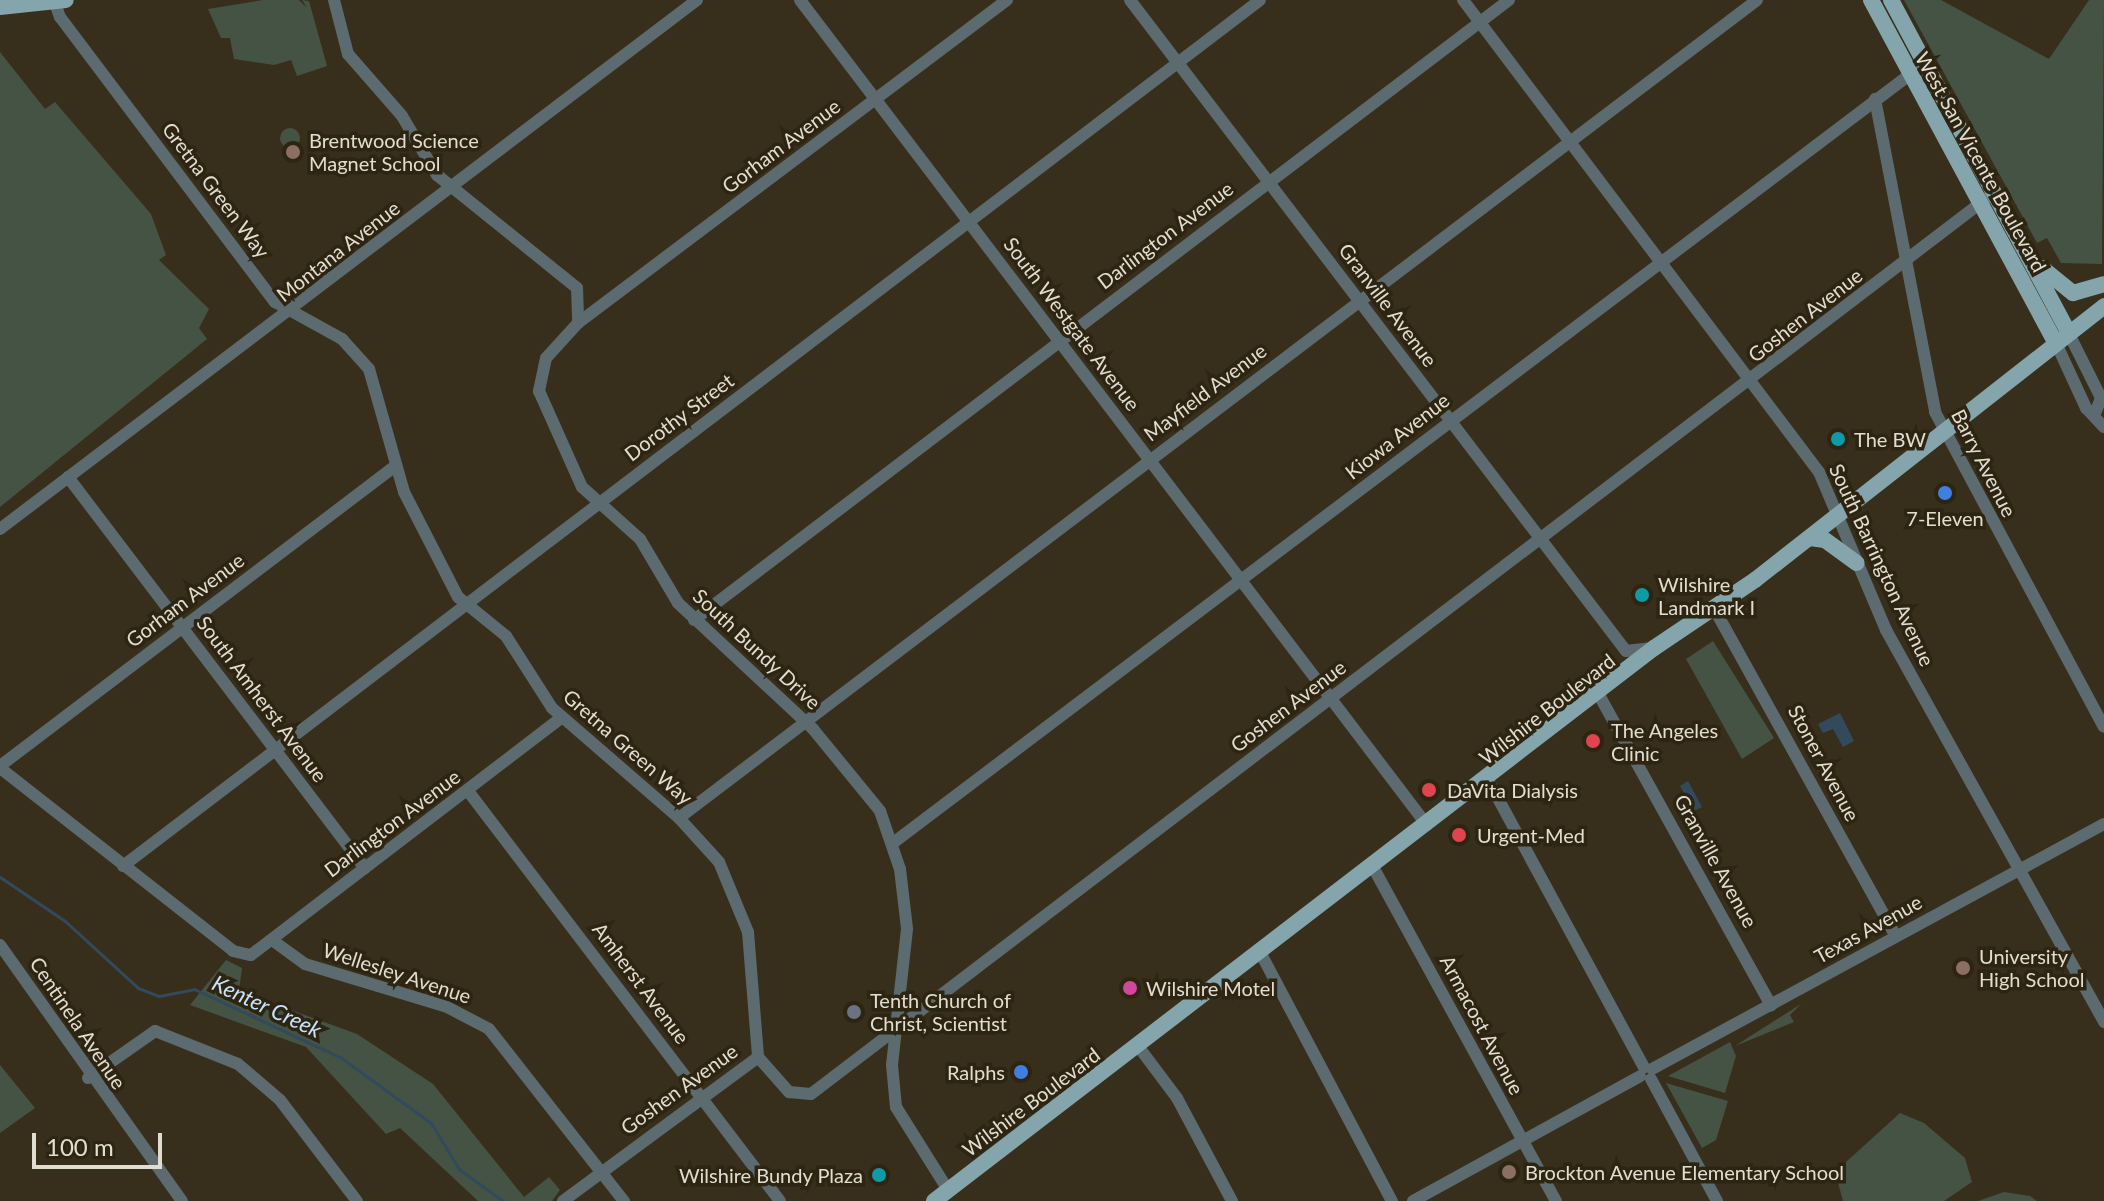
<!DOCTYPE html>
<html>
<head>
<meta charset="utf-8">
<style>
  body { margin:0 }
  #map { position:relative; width:2104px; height:1201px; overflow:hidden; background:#372f1b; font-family:Lato,sans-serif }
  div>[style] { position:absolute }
  .green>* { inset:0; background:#455345 }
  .round { border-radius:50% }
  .water>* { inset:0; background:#334a5d }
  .stream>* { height:3px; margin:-1.5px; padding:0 1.5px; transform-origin:1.5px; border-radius:1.5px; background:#334a5d }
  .minor>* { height:12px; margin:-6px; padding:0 6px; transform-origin:6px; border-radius:6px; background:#5c6b6f }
  .major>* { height:16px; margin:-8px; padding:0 8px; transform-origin:8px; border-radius:8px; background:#85a5ad }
  .dots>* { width:22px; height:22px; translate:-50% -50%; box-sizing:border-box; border:4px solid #2d2511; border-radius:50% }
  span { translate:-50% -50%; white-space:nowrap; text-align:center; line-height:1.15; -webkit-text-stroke:7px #2d2511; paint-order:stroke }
  .poi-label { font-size:20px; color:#e2ddd1 }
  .left { translate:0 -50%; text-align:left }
  .right { translate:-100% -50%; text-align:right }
  .street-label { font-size:20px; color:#e2ddd1 }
  .water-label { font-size:22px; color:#c7e2fa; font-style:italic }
  .scale { position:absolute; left:32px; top:1133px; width:130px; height:36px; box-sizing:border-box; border:4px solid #e2ddd1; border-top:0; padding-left:10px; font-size:24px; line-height:28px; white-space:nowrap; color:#e2ddd1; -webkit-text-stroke:6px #2d2511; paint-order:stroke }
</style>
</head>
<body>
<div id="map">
  <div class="green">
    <i style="clip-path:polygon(263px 0,299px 0,307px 8px,302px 0,309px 1px,327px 66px,297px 76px,291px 60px,274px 65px,234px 59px,230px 38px,221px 38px,208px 9px)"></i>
    <i style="clip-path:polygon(1904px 0,1941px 0,2049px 59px,2089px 0,2104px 0,2102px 264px,2061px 263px,2047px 238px,2037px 243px)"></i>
    <i style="clip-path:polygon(0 52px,45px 109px,55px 102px,151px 214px,166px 255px,159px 260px,209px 309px,199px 328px,207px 339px,0 507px)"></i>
    <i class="round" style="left:280px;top:128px;width:20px;height:20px"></i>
    <i style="clip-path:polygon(1713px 641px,1774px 738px,1742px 759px,1686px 659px)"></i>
    <i style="clip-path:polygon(226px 960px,242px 968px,239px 991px,357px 1034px,433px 1084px,524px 1197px,549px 1177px,560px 1190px,552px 1201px,478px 1201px,400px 1128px,386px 1134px,306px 1047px,190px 1005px)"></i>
    <i style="clip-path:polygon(1801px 1004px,1790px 1015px,1794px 1022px,1735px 1046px)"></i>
    <i style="clip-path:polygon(1730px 1042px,1736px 1056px,1725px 1093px,1668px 1076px)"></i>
    <i style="clip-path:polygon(0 1065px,35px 1108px,0 1133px)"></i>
    <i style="clip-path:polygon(1666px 1083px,1728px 1101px,1716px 1140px,1702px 1148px)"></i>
    <i style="clip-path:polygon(1900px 1113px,1924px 1123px,1965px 1158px,1972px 1182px,1944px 1201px,1843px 1201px,1835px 1172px)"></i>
    <i style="clip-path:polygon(2004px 1192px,2030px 1196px,2037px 1201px,1978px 1201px)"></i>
  </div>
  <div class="water">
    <i style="clip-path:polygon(1840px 713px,1854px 741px,1843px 747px,1833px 729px,1823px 733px,1818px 724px)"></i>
    <i style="clip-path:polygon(1688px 781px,1702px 807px,1694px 811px,1680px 786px)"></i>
  </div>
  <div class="stream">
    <i style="left:0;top:877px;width:78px;rotate:34.1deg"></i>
    <i style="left:65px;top:921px;width:99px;rotate:42.5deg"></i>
    <i style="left:138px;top:988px;width:22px;rotate:21deg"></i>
    <i style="left:159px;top:996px;width:36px;rotate:-11deg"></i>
    <i style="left:194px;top:989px;width:161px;rotate:25deg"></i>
    <i style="left:340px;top:1057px;width:112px;rotate:36deg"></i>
    <i style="left:431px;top:1123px;width:54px;rotate:58.7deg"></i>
    <i style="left:459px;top:1169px;width:54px;rotate:36deg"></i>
  </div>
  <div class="minor">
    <i style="left:54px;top:0;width:18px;rotate:71deg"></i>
    <i style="left:60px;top:17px;width:357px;rotate:53deg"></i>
    <i style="left:275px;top:302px;width:77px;rotate:28.9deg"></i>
    <i style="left:342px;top:339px;width:40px;rotate:48deg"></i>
    <i style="left:369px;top:369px;width:128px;rotate:74.1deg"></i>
    <i style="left:404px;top:492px;width:118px;rotate:62.8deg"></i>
    <i style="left:458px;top:597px;width:62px;rotate:39.1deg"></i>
    <i style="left:506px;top:636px;width:85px;rotate:57.4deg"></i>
    <i style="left:552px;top:708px;width:168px;rotate:40.9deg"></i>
    <i style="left:679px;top:818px;width:59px;rotate:47.7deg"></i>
    <i style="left:719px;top:862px;width:76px;rotate:67.5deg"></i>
    <i style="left:748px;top:932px;width:125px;rotate:85.4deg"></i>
    <i style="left:334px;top:0;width:56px;rotate:75.5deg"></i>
    <i style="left:348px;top:54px;width:82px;rotate:48.9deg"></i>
    <i style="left:402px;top:116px;width:69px;rotate:59.3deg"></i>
    <i style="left:437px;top:175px;width:180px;rotate:38.9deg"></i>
    <i style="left:577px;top:288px;width:35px;rotate:88deg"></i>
    <i style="left:578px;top:323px;width:47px;rotate:132.4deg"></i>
    <i style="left:546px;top:358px;width:34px;rotate:102deg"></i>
    <i style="left:539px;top:391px;width:105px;rotate:65.9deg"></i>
    <i style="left:582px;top:487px;width:78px;rotate:41.9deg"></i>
    <i style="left:640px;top:539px;width:74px;rotate:59.3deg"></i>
    <i style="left:678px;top:603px;width:185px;rotate:43deg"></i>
    <i style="left:813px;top:729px;width:106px;rotate:50.7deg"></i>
    <i style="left:880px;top:811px;width:61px;rotate:71deg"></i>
    <i style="left:900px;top:869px;width:60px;rotate:83.3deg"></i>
    <i style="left:907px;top:929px;width:137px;rotate:96.3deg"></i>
    <i style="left:892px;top:1065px;width:42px;rotate:84.6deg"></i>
    <i style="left:896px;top:1107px;width:98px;rotate:57.9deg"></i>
    <i style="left:800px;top:0;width:1036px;rotate:52.77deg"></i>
    <i style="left:1130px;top:0;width:818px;rotate:52.7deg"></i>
    <i style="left:1626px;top:651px;width:26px;rotate:-7deg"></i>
    <i style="left:1463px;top:0;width:591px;rotate:52.98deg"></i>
    <i style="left:1819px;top:472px;width:172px;rotate:67deg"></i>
    <i style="left:1886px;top:630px;width:449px;rotate:60.9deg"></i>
    <i style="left:1875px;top:99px;width:319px;rotate:79.1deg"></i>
    <i style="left:1935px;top:412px;width:357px;rotate:61.8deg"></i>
    <i style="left:578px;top:323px;width:537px;rotate:-36.98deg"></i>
    <i style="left:2069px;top:334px;width:72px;rotate:63.4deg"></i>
    <i style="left:2101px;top:398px;width:14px;rotate:111deg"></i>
    <i style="left:2056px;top:343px;width:72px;rotate:65.2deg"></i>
    <i style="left:2086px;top:408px;width:26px;rotate:47deg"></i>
    <i style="left:68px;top:477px;width:491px;rotate:52.8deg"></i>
    <i style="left:0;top:529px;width:875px;rotate:-37.2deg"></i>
    <i style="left:1715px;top:610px;width:373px;rotate:61deg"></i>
    <i style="left:694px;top:620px;width:1024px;rotate:-37.26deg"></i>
    <i style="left:1599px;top:695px;width:355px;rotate:61deg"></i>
    <i style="left:0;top:766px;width:496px;rotate:-37.2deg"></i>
    <i style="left:0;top:768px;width:296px;rotate:38.1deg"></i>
    <i style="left:233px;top:951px;width:18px;rotate:13deg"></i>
    <i style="left:251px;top:955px;width:390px;rotate:-37.4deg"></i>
    <i style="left:1488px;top:780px;width:327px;rotate:61.5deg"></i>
    <i style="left:468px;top:791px;width:515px;rotate:52.73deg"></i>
    <i style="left:679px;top:818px;width:1353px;rotate:-37.19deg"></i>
    <i style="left:893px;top:843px;width:1284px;rotate:-37.08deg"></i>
    <i style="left:123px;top:866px;width:1429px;rotate:-37.29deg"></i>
    <i style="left:1373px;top:867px;width:381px;rotate:61.3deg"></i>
    <i style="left:272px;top:940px;width:41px;rotate:36deg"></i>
    <i style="left:305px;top:964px;width:148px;rotate:16.8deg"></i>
    <i style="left:447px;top:1007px;width:47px;rotate:27.6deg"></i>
    <i style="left:489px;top:1029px;width:219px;rotate:51.9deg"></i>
    <i style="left:0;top:945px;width:314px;rotate:54.6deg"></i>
    <i style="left:1260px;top:952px;width:282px;rotate:62.1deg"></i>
    <i style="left:1138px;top:1046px;width:65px;rotate:53.1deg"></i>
    <i style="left:1177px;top:1098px;width:117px;rotate:61.9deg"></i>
    <i style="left:758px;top:1057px;width:47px;rotate:48.5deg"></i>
    <i style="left:789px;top:1092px;width:22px;rotate:5deg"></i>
    <i style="left:811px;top:1094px;width:1478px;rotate:-37.3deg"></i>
    <i style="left:1652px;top:1069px;width:514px;rotate:-28.46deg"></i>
    <i style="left:88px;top:1078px;width:82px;rotate:-35deg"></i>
    <i style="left:155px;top:1031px;width:89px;rotate:21.7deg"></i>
    <i style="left:238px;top:1064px;width:55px;rotate:40.6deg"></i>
    <i style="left:280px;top:1100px;width:127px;rotate:52.7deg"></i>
    <i style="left:1651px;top:1079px;width:139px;rotate:61.6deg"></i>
    <i style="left:563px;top:1201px;width:242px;rotate:-36.4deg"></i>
    <i style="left:1413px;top:1201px;width:259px;rotate:-28.8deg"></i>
  </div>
  <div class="major">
    <i style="left:1871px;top:0;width:390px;rotate:61.7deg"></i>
    <i style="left:1891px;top:0;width:378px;rotate:61.9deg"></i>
    <i style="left:0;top:7px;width:66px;rotate:-6.1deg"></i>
    <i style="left:2042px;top:268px;width:40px;rotate:39deg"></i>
    <i style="left:2073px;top:293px;width:32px;rotate:-16deg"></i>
    <i style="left:1810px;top:538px;width:15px;rotate:8deg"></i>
    <i style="left:1825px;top:540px;width:39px;rotate:36deg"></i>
    <i style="left:934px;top:1201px;width:908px;rotate:-37.53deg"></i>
    <i style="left:1654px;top:648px;width:122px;rotate:-34deg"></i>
    <i style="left:1755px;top:580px;width:444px;rotate:-38.1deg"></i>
  </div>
  <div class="dots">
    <i style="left:293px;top:152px;background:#8d6e63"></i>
    <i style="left:1838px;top:439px;background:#0f9aa8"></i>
    <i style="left:1945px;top:493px;background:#3f7fe0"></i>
    <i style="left:1642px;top:595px;background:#0f9aa8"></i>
    <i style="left:1593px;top:741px;background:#e0444e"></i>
    <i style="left:1429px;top:790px;background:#e0444e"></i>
    <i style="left:1459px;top:835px;background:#e0444e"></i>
    <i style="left:1963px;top:968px;background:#8d6e63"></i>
    <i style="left:1130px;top:988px;background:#d1479c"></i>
    <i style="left:854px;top:1012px;background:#6b7280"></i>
    <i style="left:1021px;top:1072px;background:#3f7fe0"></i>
    <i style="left:1509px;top:1172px;background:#8d6e63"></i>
    <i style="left:879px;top:1175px;background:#0f9aa8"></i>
  </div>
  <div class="poi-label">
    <span class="left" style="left:309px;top:152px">Brentwood Science<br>Magnet School</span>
    <span class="left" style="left:1854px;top:439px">The BW</span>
    <span style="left:1945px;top:518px">7-Eleven</span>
    <span class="left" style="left:1658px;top:596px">Wilshire<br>Landmark I</span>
    <span class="left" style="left:1611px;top:742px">The Angeles<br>Clinic</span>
    <span class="left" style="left:1447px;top:790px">DaVita Dialysis</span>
    <span class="left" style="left:1477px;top:835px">Urgent-Med</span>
    <span class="left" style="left:1979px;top:968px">University<br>High School</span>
    <span class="left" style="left:1146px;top:988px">Wilshire Motel</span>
    <span class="left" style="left:870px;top:1012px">Tenth Church of<br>Christ, Scientist</span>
    <span class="right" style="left:1005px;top:1072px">Ralphs</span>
    <span class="left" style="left:1525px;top:1172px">Brockton Avenue Elementary School</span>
    <span class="right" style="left:863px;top:1175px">Wilshire Bundy Plaza</span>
  </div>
  <div class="street-label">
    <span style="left:781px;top:146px;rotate:-37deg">Gorham Avenue</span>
    <span style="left:1981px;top:162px;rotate:61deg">West San Vicente Boulevard</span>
    <span style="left:216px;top:190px;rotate:53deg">Gretna Green Way</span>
    <span style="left:1165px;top:235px;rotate:-37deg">Darlington Avenue</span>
    <span style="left:338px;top:251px;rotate:-38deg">Montana Avenue</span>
    <span style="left:1388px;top:305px;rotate:53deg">Granville Avenue</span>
    <span style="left:1805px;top:315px;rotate:-38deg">Goshen Avenue</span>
    <span style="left:1072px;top:324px;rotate:53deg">South Westgate Avenue</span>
    <span style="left:1205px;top:392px;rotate:-37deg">Mayfield Avenue</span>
    <span style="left:679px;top:417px;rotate:-37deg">Dorothy Street</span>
    <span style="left:1397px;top:436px;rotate:-38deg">Kiowa Avenue</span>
    <span style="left:1984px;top:463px;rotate:63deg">Barry Avenue</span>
    <span style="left:1882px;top:565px;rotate:65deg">South Barrington Avenue</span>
    <span style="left:185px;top:600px;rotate:-37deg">Gorham Avenue</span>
    <span style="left:757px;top:649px;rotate:43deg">South Bundy Drive</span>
    <span style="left:262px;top:699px;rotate:53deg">South Amherst Avenue</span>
    <span style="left:1288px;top:706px;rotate:-37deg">Goshen Avenue</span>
    <span style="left:1547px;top:709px;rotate:-38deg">Wilshire Boulevard</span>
    <span style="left:628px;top:747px;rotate:41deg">Gretna Green Way</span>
    <span style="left:1824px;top:763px;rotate:62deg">Stoner Avenue</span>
    <span style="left:392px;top:823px;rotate:-37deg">Darlington Avenue</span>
    <span style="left:1716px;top:861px;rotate:61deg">Granville Avenue</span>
    <span style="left:1868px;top:929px;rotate:-29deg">Texas Avenue</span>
    <span style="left:397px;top:973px;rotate:18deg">Wellesley Avenue</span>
    <span style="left:641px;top:983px;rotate:53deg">Amherst Avenue</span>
    <span style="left:78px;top:1023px;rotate:56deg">Centinela Avenue</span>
    <span style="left:1482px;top:1025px;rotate:62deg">Armacost Avenue</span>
    <span style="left:679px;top:1089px;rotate:-36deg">Goshen Avenue</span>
    <span style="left:1031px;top:1102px;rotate:-37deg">Wilshire Boulevard</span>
  </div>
  <div class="water-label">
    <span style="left:267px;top:1006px;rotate:25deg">Kenter Creek</span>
  </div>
  <div class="scale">100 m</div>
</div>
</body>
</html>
